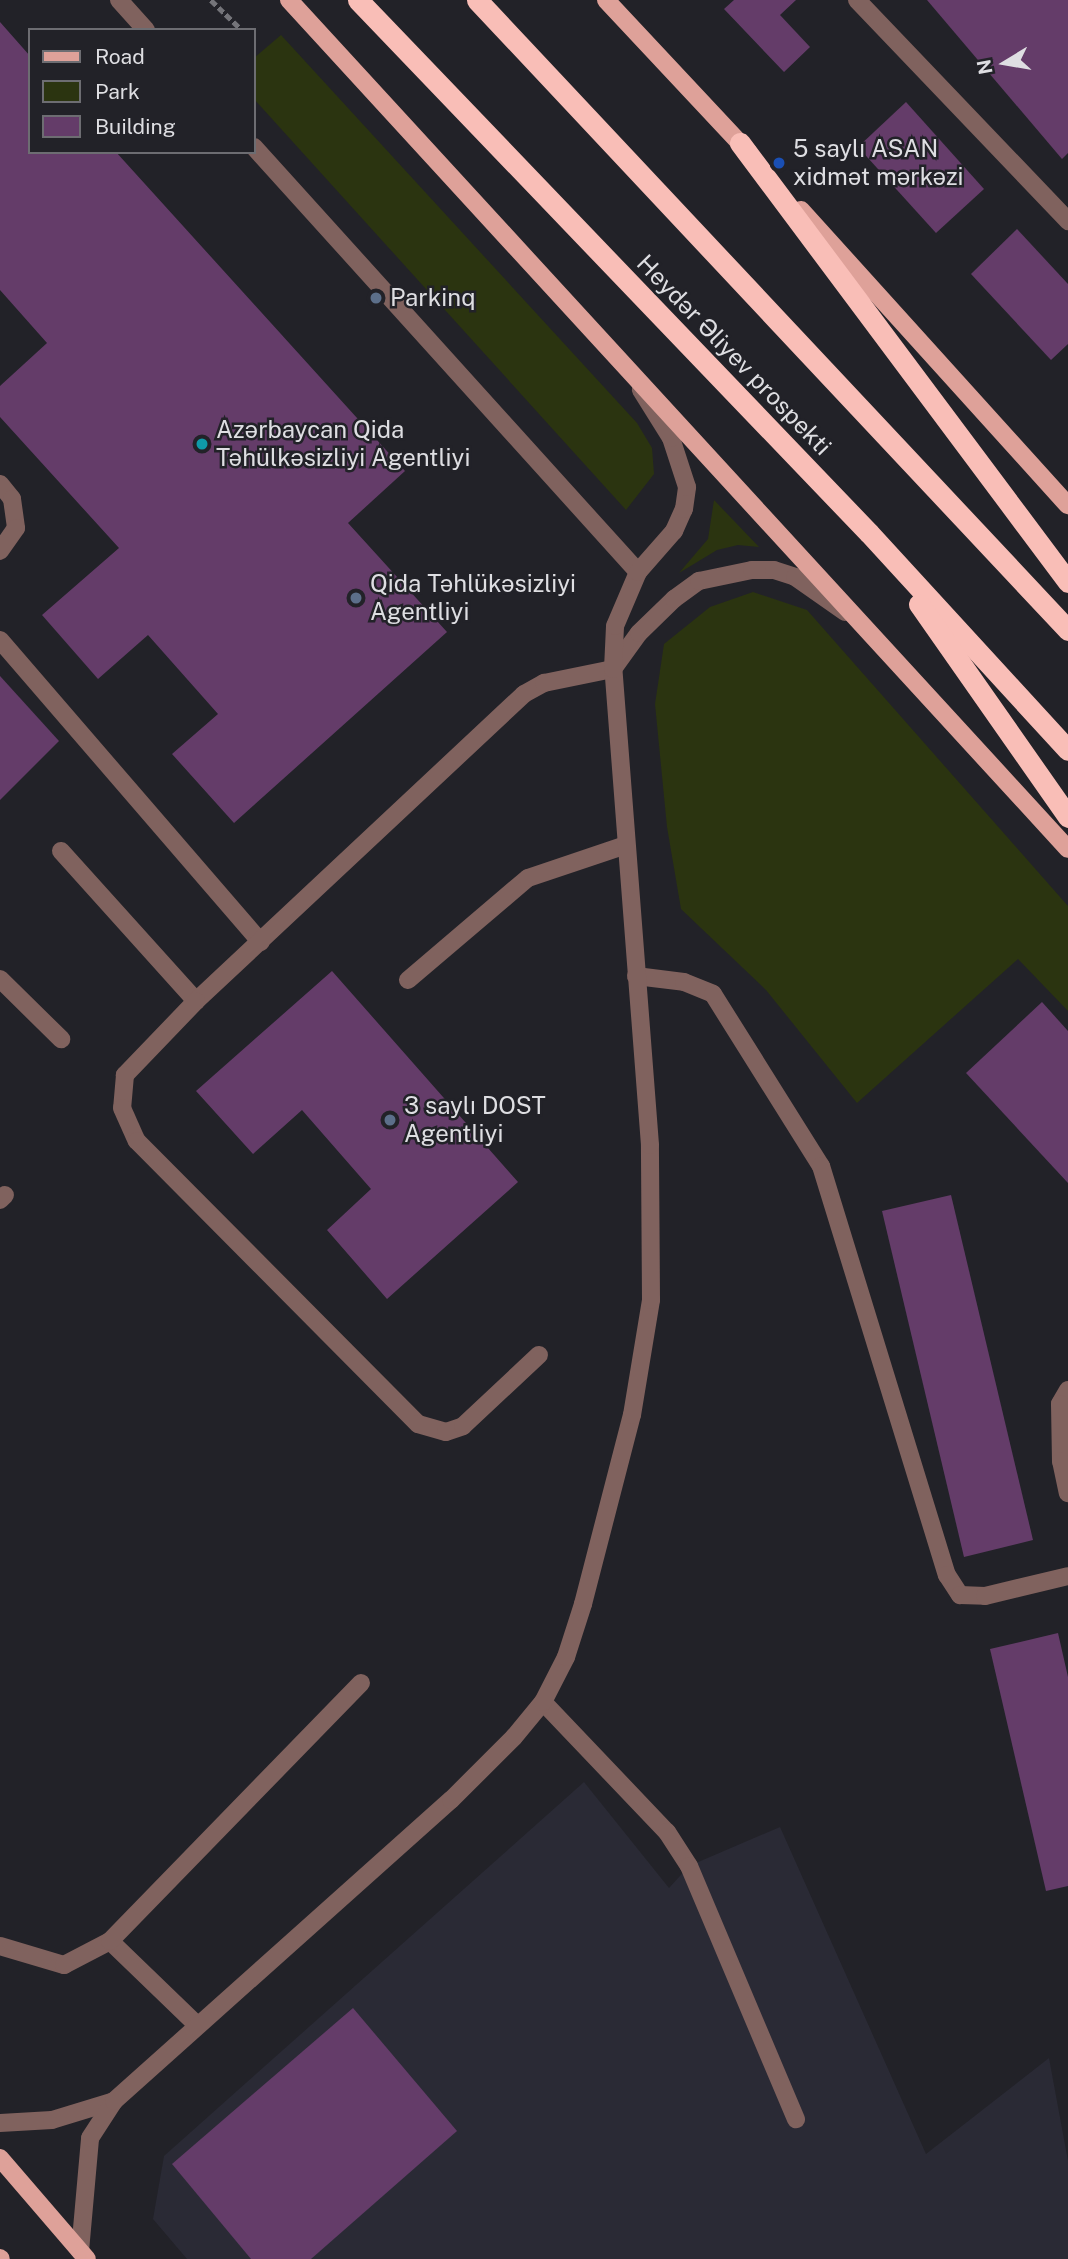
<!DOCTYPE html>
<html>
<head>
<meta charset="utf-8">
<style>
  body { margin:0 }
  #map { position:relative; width:1068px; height:2259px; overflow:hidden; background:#222228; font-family:"Public Sans",sans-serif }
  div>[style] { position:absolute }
  .built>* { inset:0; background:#2a2a35 }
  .green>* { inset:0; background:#2b3410 }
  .building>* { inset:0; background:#643c69 }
  .path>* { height:4.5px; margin-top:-2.25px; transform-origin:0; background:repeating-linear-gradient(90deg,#747479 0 7px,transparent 0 10.5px) }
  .minor>* { height:18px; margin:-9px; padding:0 9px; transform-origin:9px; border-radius:9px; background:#80625e }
  .major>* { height:18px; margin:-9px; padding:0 9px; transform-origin:9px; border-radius:9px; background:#dea199 }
  .highway>* { height:21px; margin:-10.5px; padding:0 10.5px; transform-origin:10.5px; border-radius:10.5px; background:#f9beb7 }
  .dots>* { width:19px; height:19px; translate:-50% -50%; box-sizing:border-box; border:4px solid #222228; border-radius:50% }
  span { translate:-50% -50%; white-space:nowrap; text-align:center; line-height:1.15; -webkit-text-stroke:5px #222228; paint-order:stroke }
  .poi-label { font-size:24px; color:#dedee2 }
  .left { translate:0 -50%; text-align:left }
  .street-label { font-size:24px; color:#dedee2 }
  .legend { position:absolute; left:28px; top:28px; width:228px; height:126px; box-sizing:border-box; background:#222228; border:2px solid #6d6d72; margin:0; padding:9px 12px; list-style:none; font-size:21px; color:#dedee2 }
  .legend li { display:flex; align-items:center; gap:14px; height:35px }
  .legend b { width:35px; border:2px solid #6d6d72 }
  .north { position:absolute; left:970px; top:28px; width:70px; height:70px; -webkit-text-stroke:5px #222228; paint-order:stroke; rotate:259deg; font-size:19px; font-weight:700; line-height:28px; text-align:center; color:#dedee2 }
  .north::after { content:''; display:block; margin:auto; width:24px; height:32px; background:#dedee2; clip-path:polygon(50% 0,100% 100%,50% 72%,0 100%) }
</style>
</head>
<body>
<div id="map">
  <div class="built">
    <i style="clip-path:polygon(584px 1782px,669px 1888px,689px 1866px,780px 1827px,926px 2154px,1049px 2058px,1068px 2161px,1068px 2259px,187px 2259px,153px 2219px,164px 2156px)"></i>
  </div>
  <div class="green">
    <i style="clip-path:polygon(281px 35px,637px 423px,652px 448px,654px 474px,626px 510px,254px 99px,254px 58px)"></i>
    <i style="clip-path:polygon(714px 500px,759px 547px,738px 545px,717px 550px,679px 573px,708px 539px)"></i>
    <i style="clip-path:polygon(753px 592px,807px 610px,1068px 906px,1068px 1011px,1018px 959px,857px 1103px,766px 990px,681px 909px,667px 827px,655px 704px,664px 644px,710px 607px)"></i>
  </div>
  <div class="building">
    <i style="clip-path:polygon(734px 0,796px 0,780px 15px,810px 47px,784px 72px,724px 9px)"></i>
    <i style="clip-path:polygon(927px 0,1068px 0,1068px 153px,1062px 159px)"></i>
    <i style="clip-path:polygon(0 22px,30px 56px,30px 152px,116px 152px,405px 471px,348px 523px,447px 632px,234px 823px,172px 754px,218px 714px,148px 635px,98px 679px,42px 615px,119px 548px,0 417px,0 386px,47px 343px,0 290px)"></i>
    <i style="clip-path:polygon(906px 102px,984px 189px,936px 233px,858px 147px)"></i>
    <i style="clip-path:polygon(1017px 229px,1068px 284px,1068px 344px,1051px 360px,971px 274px)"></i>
    <i style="clip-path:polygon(0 676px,59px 741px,0 800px)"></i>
    <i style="clip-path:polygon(332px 971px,518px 1182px,387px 1299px,327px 1230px,371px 1189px,302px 1110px,253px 1154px,196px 1091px)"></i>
    <i style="clip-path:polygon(1042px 1002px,1068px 1031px,1068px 1183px,966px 1073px)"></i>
    <i style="clip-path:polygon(951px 1195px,1033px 1540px,964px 1557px,882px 1211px)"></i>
    <i style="clip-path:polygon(1058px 1633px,1068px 1677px,1068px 1886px,1046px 1891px,990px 1649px)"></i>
    <i style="clip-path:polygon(353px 2008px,457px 2131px,311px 2259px,251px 2259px,172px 2164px)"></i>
  </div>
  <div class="path">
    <i style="left:211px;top:0;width:43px;rotate:44.1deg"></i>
  </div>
  <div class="minor">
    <i style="left:119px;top:0;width:40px;rotate:48deg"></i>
    <i style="left:857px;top:0;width:306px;rotate:46.3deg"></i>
    <i style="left:254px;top:147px;width:573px;rotate:47.9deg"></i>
    <i style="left:0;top:484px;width:19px;rotate:51deg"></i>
    <i style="left:12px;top:499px;width:29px;rotate:82deg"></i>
    <i style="left:16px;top:528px;width:28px;rotate:125deg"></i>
    <i style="left:0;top:640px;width:399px;rotate:49.2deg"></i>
    <i style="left:61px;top:851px;width:202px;rotate:48deg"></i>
    <i style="left:196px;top:1001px;width:449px;rotate:-43.1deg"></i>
    <i style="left:524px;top:694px;width:23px;rotate:-29deg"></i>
    <i style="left:544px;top:683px;width:70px;rotate:-11.5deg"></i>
    <i style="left:613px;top:669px;width:44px;rotate:-54.2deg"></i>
    <i style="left:639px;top:633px;width:49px;rotate:-44.2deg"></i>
    <i style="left:674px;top:599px;width:31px;rotate:-36deg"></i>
    <i style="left:699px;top:581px;width:54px;rotate:-11.7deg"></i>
    <i style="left:752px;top:570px;width:22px"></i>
    <i style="left:774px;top:570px;width:22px;rotate:18deg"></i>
    <i style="left:795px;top:577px;width:61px;rotate:35deg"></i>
    <i style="left:636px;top:976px;width:48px;rotate:7.1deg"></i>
    <i style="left:684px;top:982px;width:31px;rotate:22deg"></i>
    <i style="left:713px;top:994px;width:203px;rotate:57.9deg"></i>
    <i style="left:821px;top:1166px;width:428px;rotate:72.9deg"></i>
    <i style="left:947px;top:1575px;width:24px;rotate:57deg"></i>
    <i style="left:960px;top:1595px;width:25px;rotate:2deg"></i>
    <i style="left:985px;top:1596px;width:85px;rotate:-13.5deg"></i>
    <i style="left:0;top:979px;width:86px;rotate:44.5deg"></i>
    <i style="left:408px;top:980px;width:157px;rotate:-40.4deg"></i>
    <i style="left:528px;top:878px;width:103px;rotate:-18.6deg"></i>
    <i style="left:196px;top:1001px;width:103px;rotate:133.8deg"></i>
    <i style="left:125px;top:1075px;width:33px;rotate:95deg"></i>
    <i style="left:122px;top:1108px;width:36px;rotate:66deg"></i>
    <i style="left:137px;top:1141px;width:399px;rotate:45.2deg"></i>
    <i style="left:418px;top:1424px;width:29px;rotate:16deg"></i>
    <i style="left:446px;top:1432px;width:18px;rotate:-19deg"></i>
    <i style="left:463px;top:1426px;width:104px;rotate:-43.1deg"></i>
    <i style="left:0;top:1200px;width:7px;rotate:-45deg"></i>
    <i style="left:1068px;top:1390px;width:16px;rotate:120deg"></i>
    <i style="left:1060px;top:1404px;width:57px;rotate:89deg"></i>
    <i style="left:1061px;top:1461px;width:33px;rotate:78deg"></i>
    <i style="left:543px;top:1702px;width:180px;rotate:46.4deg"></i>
    <i style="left:667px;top:1832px;width:40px;rotate:57.1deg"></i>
    <i style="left:689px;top:1866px;width:275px;rotate:67.1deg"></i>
    <i style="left:110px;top:1941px;width:121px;rotate:44deg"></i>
    <i style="left:0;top:1946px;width:67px;rotate:16.5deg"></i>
    <i style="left:64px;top:1965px;width:52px;rotate:-27.6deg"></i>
    <i style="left:110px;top:1941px;width:360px;rotate:-45.8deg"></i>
    <i style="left:0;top:2123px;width:52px;rotate:-3.3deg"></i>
    <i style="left:52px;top:2120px;width:65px;rotate:-17deg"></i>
    <i style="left:80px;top:2251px;width:113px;rotate:-84.9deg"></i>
    <i style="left:90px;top:2138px;width:44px;rotate:-57deg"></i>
    <i style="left:114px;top:2101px;width:452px;rotate:-41.8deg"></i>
    <i style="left:451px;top:1800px;width:89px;rotate:-45deg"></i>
    <i style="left:514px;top:1737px;width:45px;rotate:-50.4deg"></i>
    <i style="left:543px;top:1702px;width:51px;rotate:-62.9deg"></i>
    <i style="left:566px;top:1657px;width:56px;rotate:-72.2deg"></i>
    <i style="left:583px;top:1604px;width:195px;rotate:-75.5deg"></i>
    <i style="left:632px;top:1415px;width:117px;rotate:-80.6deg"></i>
    <i style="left:651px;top:1300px;width:155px;rotate:-90.4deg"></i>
    <i style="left:650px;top:1145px;width:477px;rotate:-94.4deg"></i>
    <i style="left:613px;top:669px;width:43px;rotate:-87.3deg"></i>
    <i style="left:615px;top:626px;width:59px;rotate:-66.9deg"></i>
    <i style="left:638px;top:572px;width:55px;rotate:-48.7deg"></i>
    <i style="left:674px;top:531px;width:24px;rotate:-66deg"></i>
    <i style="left:684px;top:509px;width:22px;rotate:-82deg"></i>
    <i style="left:687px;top:487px;width:52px;rotate:-108.1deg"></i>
    <i style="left:671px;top:438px;width:57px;rotate:-122deg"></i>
  </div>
  <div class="major">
    <i style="left:289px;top:0;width:1152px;rotate:47.46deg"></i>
    <i style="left:606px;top:0;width:209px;rotate:46.9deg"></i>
    <i style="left:801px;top:210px;width:398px;rotate:47.9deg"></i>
    <i style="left:0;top:2158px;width:133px;rotate:49.3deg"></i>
    <i style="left:0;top:2258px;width:1px;rotate:45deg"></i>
  </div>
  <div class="highway">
    <i style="left:358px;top:0;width:738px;rotate:46.21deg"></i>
    <i style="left:869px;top:533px;width:294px;rotate:47.5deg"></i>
    <i style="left:477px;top:0;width:864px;rotate:46.83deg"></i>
    <i style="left:740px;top:143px;width:548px;rotate:53.23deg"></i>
    <i style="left:919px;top:604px;width:260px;rotate:55deg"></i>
  </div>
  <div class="dots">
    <i style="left:779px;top:163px;background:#1a4fb4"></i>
    <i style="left:376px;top:298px;background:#5c6f8a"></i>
    <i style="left:202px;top:444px;background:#0f9aa8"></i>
    <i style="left:356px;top:598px;background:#5c6f8a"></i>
    <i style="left:390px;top:1120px;background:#5c6f8a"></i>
  </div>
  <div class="poi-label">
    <span class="left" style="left:793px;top:163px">5 saylı ASAN<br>xidmət mərkəzi</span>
    <span class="left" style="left:390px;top:298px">Parkinq</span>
    <span class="left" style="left:216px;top:444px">Azərbaycan Qida<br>Təhülkəsizliyi Agentliyi</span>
    <span class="left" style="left:370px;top:598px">Qida Təhlükəsizliyi<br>Agentliyi</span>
    <span class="left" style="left:404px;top:1120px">3 saylı DOST<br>Agentliyi</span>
  </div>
  <div class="street-label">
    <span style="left:734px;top:355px;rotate:46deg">Heydər Əliyev prospekti</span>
  </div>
  <ul class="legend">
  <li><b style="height:9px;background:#dea199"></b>Road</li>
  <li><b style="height:19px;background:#2b3410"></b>Park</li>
  <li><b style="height:19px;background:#643c69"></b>Building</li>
  </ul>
  <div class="north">N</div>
</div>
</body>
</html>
